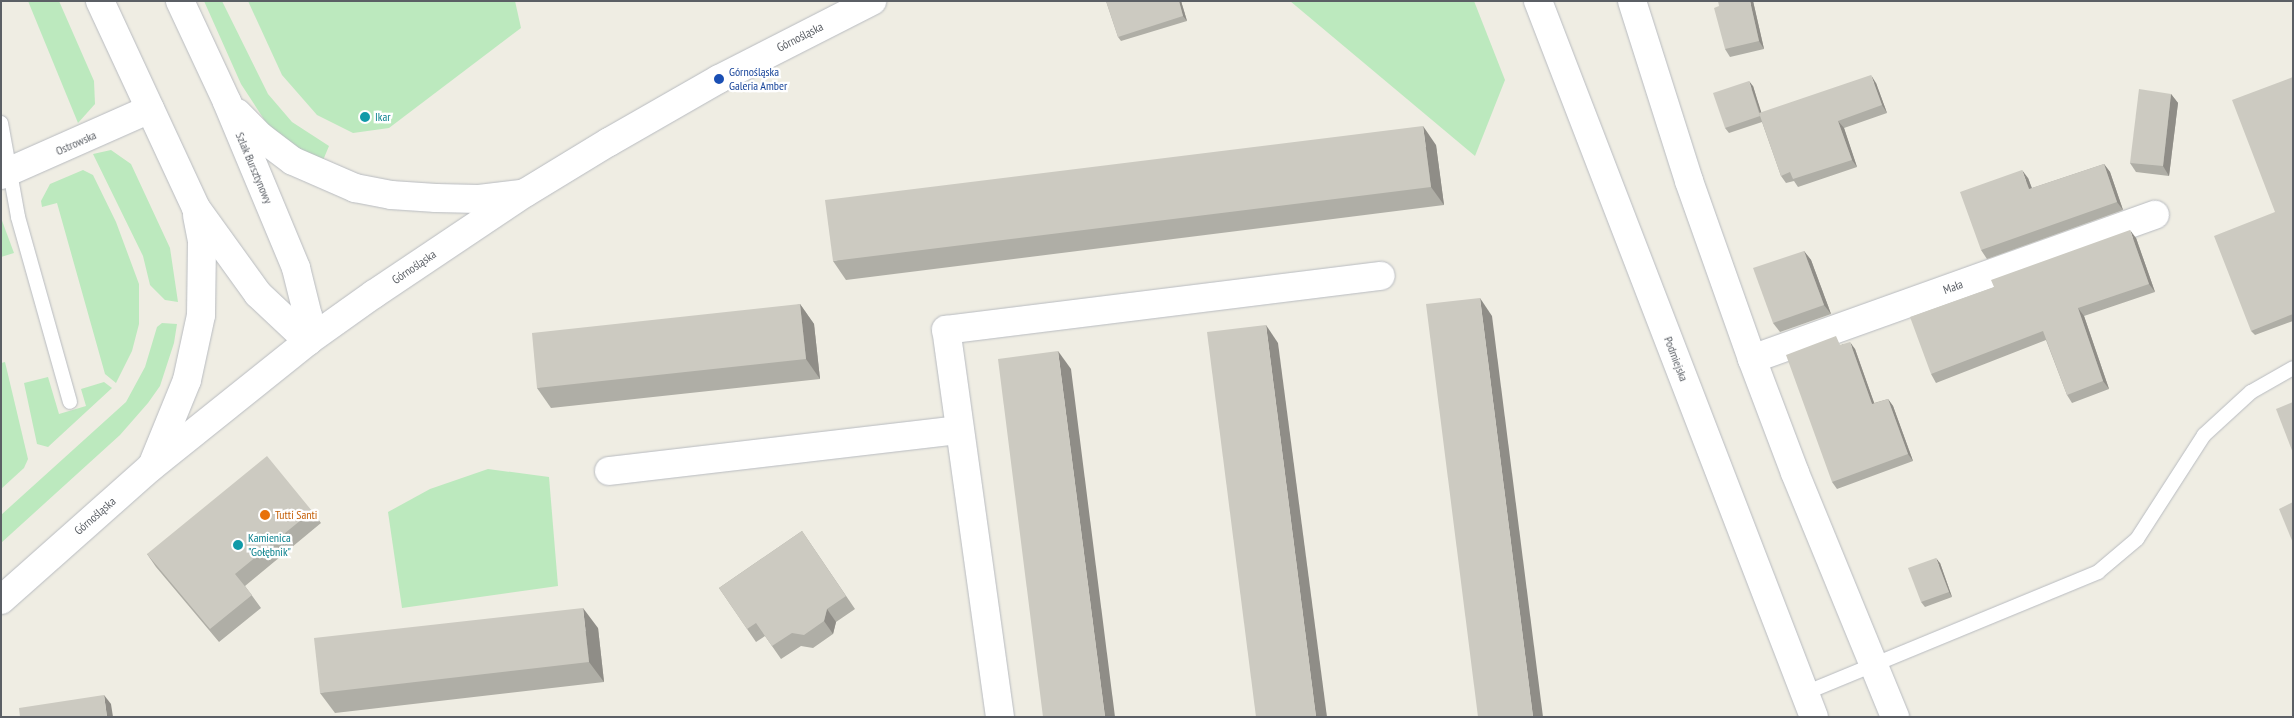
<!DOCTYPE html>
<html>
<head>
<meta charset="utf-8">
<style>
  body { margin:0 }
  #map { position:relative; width:2294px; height:718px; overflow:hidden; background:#efede3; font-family:"PT Sans Narrow",sans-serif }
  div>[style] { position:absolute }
  .green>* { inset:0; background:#bce9be }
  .roads { filter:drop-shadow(0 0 1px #b8bbc0) drop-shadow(0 0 1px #b8bbc0) }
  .lane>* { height:14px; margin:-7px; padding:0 7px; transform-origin:7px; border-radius:7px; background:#fff }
  .street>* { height:28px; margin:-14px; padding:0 14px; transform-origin:14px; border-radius:14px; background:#fff }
  .secondary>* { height:28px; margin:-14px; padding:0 14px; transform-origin:14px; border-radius:14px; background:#fff }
  .wall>* { inset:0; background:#afaea6 }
  .shaded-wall>* { inset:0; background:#8f8d87 }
  .building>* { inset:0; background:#cccac1 }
  .dots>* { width:14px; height:14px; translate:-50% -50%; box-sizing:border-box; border:2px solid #fff; border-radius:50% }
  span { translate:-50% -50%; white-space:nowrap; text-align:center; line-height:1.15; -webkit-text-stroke:4.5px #fff; paint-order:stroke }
  .street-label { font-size:12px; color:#5b5f65 }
  .transit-label { font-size:12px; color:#164399 }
  .left { translate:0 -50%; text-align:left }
  .culture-label { font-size:12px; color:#0d838f }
  .food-label { font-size:12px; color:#c56008 }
  .frame { position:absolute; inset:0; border:2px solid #5b5f65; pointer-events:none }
</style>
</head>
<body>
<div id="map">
  <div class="green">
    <i style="clip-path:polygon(28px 1px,59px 1px,94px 81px,95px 104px,78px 123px)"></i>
    <i style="clip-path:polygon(204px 1px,222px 1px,268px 94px,292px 122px,329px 146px,321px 165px,267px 124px,241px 84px)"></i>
    <i style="clip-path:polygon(248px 1px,515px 1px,521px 28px,389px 128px,353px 133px,317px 115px,282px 75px)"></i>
    <i style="clip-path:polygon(1290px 1px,1474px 1px,1505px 80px,1475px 156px)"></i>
    <i style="clip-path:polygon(111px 150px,131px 164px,170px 248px,178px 302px,165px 300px,150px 285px,143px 256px,93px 154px)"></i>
    <i style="clip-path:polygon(83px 170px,93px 175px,116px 222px,139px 284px,139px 324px,132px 351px,116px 383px,105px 374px,57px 203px,42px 207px,41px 201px,50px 184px)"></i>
    <i style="clip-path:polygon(1px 218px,14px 253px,1px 257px)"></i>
    <i style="clip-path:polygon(162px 323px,177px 324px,174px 343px,160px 386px,148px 403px,120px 435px,1px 543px,1px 515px,126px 402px,145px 367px,157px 327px)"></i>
    <i style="clip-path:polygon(5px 362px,28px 459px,24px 468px,1px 489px,1px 363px)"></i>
    <i style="clip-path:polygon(48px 377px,59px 414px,86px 406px,81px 389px,104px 382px,112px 388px,48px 447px,37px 444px,24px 383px)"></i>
    <i style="clip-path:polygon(488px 469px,549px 477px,558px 586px,402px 608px,388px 512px,430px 489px)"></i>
  </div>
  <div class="roads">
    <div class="lane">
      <i style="left:1px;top:123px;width:96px;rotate:79.7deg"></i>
      <i style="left:18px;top:217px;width:192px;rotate:74.3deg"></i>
      <i style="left:1805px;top:693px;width:317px;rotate:-22.4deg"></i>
      <i style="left:2098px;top:572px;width:51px;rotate:-40.2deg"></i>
      <i style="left:2137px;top:539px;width:124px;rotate:-57.2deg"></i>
      <i style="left:2204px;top:435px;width:64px;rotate:-42.5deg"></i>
      <i style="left:2251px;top:392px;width:48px;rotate:-29.7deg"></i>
    </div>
    <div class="street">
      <i style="left:1px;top:175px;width:163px;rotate:-23.9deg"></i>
      <i style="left:1752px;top:359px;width:428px;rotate:-19.7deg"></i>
      <i style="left:609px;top:471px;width:352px;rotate:-6.7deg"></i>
      <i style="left:1000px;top:717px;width:391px;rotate:-97.9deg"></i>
      <i style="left:946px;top:330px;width:438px;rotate:-7.1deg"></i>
    </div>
    <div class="secondary">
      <i style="left:100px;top:1px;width:228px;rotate:65.1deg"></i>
      <i style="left:196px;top:208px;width:106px;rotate:54.2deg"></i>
      <i style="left:258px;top:294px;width:69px;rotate:43.2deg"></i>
      <i style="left:180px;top:1px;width:111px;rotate:65deg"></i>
      <i style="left:227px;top:102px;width:180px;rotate:67.4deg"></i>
      <i style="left:296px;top:268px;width:49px;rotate:76deg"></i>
      <i style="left:308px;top:316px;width:25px;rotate:90deg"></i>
      <i style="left:1538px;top:1px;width:767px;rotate:68.92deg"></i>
      <i style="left:1632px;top:1px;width:189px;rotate:72.4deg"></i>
      <i style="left:1689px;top:181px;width:189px;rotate:70.5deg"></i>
      <i style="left:1752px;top:359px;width:122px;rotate:69.3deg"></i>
      <i style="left:1795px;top:473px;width:264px;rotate:67.7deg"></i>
      <i style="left:237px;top:113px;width:34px;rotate:45deg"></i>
      <i style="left:261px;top:137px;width:40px;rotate:37deg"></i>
      <i style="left:293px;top:161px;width:68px;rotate:23.5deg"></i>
      <i style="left:355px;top:188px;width:37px;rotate:11deg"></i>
      <i style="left:391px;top:195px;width:45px;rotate:3.8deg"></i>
      <i style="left:436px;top:198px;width:43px;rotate:1.3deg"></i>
      <i style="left:479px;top:199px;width:40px;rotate:-7.1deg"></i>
      <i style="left:154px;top:461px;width:87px;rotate:-67.8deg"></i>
      <i style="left:187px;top:380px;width:66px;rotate:-77.8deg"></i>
      <i style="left:201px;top:315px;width:74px;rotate:-89.2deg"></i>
      <i style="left:202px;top:241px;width:26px;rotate:-101deg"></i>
      <i style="left:1px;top:600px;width:200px;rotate:-41.6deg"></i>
      <i style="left:151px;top:467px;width:201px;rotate:-38.7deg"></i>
      <i style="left:308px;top:341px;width:81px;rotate:-35.5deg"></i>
      <i style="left:374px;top:294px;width:182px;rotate:-33.8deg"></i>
      <i style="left:525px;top:193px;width:98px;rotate:-31.3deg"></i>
      <i style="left:609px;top:142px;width:127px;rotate:-29.8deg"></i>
      <i style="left:719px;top:79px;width:172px;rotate:-27deg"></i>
    </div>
  </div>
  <div class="wall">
    <i style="clip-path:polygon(1106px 1px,1181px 1px,1187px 21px,1121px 41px,1118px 37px)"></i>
    <i style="clip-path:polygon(1753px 1px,1764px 49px,1730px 57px,1725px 49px)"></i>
    <i style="clip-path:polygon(2293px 77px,2293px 321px,2255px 335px,2251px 331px,2275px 212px)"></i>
    <i style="clip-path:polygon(1876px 83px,1887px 113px,1844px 128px,1857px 167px,1798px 187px,1794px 181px,1786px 183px,1781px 176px,1762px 122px,1729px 133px,1725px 128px,1753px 86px,1761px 113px)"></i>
    <i style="clip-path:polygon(2171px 94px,2178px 103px,2169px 176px,2136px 172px,2130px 163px)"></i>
    <i style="clip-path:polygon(1436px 145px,1444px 205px,846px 280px,833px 261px)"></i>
    <i style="clip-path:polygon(2104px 164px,2110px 172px,2123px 210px,1987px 259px,1981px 250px,2028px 178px,2032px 188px)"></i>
    <i style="clip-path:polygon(2136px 238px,2155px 292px,2084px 316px,2109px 389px,2072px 403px,2067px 395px,2046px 340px,1936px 383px,1931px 374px,1994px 287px)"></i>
    <i style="clip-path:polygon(1804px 251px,1811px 260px,1831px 314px,1780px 332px,1773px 323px)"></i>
    <i style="clip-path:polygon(800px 304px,814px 324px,820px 379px,551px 408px,537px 388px)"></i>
    <i style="clip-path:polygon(1842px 344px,1855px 349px,1874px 403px,1888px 399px,1893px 406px,1913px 461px,1837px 489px,1832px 482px)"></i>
    <i style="clip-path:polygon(312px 511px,321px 523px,245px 586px,261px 608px,219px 642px,156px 567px,147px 554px)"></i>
    <i style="clip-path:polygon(802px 531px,855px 609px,836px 622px,833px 634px,813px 648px,801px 646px,781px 659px,765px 636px,756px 642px,719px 588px)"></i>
    <i style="clip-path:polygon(1940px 563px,1952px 597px,1925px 607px,1921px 602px)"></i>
    <i style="clip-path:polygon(598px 628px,604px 682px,335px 713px,320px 693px)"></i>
  </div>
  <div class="shaded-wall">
    <i style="clip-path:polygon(1179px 1px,1181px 1px,1187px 21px,1183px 16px)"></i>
    <i style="clip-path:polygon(1750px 1px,1753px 1px,1764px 49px,1759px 41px)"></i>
    <i style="clip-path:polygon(1871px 75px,1876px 83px,1887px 113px,1882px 105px)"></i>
    <i style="clip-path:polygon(1749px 81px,1753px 86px,1764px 121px,1761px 116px)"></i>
    <i style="clip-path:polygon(2171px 94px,2178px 103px,2169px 176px,2163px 166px)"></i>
    <i style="clip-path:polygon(1838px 121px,1844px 128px,1857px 167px,1852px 160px)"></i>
    <i style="clip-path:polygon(1423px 126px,1436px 145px,1444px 205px,1431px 187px)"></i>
    <i style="clip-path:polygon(2104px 164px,2110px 172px,2123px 210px,2117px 202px)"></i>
    <i style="clip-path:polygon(2022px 170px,2028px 178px,2035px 197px,2029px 189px)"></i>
    <i style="clip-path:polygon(2130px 230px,2136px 238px,2155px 292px,2149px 284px)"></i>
    <i style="clip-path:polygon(1804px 251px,1811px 260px,1831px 314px,1824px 305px)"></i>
    <i style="clip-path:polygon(1480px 298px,1492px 316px,1543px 717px,1533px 717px)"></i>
    <i style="clip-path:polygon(800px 304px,814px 324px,820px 379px,806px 359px)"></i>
    <i style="clip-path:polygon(2078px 308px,2084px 316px,2109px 389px,2103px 381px)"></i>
    <i style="clip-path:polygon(1266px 325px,1278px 343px,1327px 717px,1316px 717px)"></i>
    <i style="clip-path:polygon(1850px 342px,1855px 349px,1877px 411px,1872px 404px)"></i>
    <i style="clip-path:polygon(1058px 351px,1071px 369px,1115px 717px,1105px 717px)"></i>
    <i style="clip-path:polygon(1888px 399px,1893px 406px,1913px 461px,1908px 454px)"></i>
    <i style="clip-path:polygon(1936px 558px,1940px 563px,1952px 597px,1949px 592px)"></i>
    <i style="clip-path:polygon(583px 608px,598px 628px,604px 682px,589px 662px)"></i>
    <i style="clip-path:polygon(827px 609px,836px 622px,833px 634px,824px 621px)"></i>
    <i style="clip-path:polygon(104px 695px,111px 704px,113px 717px,107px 717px)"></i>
  </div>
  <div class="building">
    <i style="clip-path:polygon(1106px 1px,1179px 1px,1183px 16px,1118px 37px)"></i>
    <i style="clip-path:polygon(1718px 1px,1750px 1px,1759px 41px,1725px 49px,1714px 8px,1719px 6px)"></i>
    <i style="clip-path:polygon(1871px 75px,1882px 105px,1838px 121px,1852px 160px,1793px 179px,1790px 172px,1781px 176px,1759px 113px)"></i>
    <i style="clip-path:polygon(2293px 77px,2293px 314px,2251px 331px,2214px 236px,2275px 212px,2232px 100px)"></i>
    <i style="clip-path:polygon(1749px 81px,1760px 116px,1725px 128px,1713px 93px)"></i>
    <i style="clip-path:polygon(2139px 89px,2171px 94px,2163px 166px,2130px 163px)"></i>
    <i style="clip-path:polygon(1423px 126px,1431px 187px,833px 261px,825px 200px)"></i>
    <i style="clip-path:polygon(2104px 164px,2117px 202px,1981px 250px,1960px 192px,2022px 170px,2029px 189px)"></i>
    <i style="clip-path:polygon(2130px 230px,2149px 284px,2078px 308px,2103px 381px,2067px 395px,2043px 331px,1931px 374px,1910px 317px,1994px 287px,1991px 280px)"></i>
    <i style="clip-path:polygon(1804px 251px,1824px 305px,1773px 323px,1753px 268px)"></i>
    <i style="clip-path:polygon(1480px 298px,1533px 717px,1478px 717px,1426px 304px)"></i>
    <i style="clip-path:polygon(800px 304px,806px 359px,537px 388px,532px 333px)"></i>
    <i style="clip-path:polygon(1266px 325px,1316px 717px,1256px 717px,1207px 332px)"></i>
    <i style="clip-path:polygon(1836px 336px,1840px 345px,1850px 342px,1872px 404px,1888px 399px,1908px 454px,1832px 482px,1786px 355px)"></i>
    <i style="clip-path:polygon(1058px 351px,1105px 717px,1043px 717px,998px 359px)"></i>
    <i style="clip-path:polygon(2293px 402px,2293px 453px,2276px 409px)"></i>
    <i style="clip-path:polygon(267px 456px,312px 511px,235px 574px,252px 595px,210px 629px,147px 554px)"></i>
    <i style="clip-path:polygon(2293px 502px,2293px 543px,2279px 509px)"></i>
    <i style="clip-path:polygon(802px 531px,846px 596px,827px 609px,824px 621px,804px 635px,792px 633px,772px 646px,756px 623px,747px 629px,719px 588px)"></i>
    <i style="clip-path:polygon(1936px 558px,1949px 592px,1921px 602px,1908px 568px)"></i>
    <i style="clip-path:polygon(583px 608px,589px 662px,320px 693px,314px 638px)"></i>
    <i style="clip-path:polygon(104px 695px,107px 717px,20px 717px,19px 708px)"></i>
  </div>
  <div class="dots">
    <i style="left:719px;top:79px;background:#1a4fb4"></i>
    <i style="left:365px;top:117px;background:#0f9aa8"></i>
    <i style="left:265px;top:515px;background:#e8710a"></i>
    <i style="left:238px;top:545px;background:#0f9aa8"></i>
  </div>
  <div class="street-label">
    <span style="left:800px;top:37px;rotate:-27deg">Górnośląska</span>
    <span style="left:76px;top:143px;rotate:-24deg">Ostrowska</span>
    <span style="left:254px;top:168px;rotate:67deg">Szlak Bursztynowy</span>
    <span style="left:414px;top:267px;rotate:-34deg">Górnośląska</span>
    <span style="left:1953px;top:287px;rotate:-20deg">Mała</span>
    <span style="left:1676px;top:359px;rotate:69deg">Podmiejska</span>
    <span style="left:95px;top:516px;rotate:-41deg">Górnośląska</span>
  </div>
  <div class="transit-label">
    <span class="left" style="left:729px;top:79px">Górnośląska<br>Galeria Amber</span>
  </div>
  <div class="culture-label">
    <span class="left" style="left:375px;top:117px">Ikar</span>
    <span class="left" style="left:248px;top:545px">Kamienica<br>"Gołębnik"</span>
  </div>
  <div class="food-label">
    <span class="left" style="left:275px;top:515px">Tutti Santi</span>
  </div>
  <div class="frame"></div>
</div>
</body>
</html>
